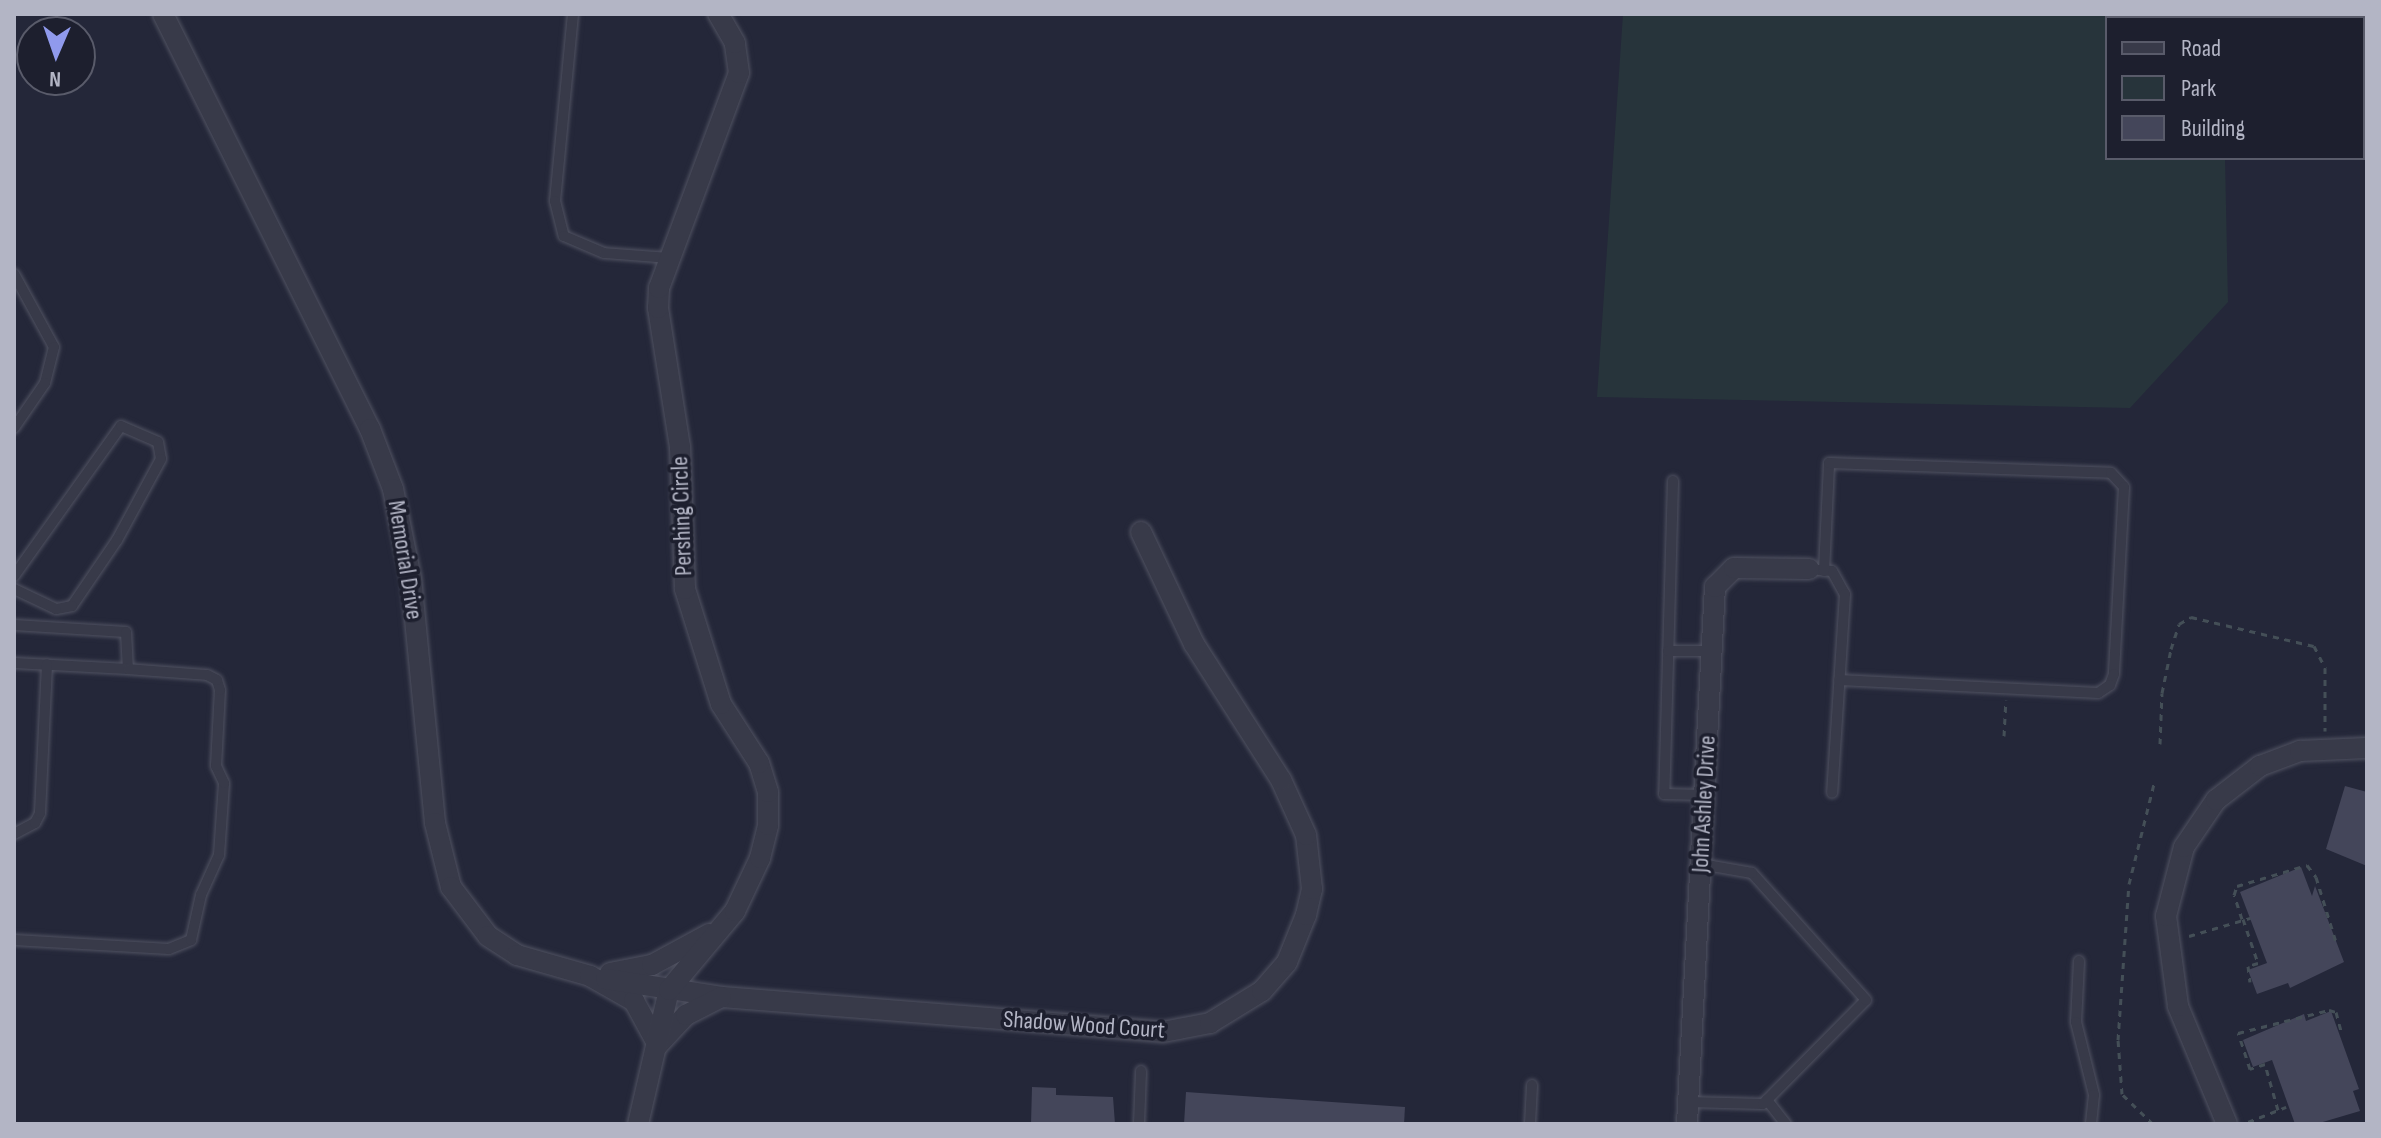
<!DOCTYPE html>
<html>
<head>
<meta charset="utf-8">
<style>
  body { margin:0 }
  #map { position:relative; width:2381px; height:1138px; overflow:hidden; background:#242739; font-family:"Sofia Sans Condensed",sans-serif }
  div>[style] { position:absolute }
  .green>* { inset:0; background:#27343b }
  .stream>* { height:5px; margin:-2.5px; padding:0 2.5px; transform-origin:2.5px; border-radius:2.5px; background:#3b4160 }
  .building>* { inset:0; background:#44465a }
  .path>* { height:3px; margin-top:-1.5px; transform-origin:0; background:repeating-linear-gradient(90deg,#444f57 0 6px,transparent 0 12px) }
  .roads { filter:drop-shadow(0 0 2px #505261) drop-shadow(0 0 2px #505261) }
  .lane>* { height:10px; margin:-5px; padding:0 5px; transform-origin:5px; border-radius:5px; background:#383a49 }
  .street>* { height:20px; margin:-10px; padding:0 10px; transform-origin:10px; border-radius:10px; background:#383a49 }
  span { translate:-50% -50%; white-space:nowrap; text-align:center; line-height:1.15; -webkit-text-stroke:7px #1d1f2e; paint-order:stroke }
  .street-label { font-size:24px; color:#b3b5c5 }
  .frame { position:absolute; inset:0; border:16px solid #b3b5c5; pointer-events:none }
  .legend { position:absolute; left:2105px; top:16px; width:260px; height:144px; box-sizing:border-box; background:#1d1f2e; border:2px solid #595b6a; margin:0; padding:10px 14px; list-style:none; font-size:24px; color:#b3b5c5 }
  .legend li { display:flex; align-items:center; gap:16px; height:40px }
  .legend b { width:40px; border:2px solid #595b6a }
  .north { position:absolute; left:16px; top:16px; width:80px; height:80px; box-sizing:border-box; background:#1d1f2e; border:2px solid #595b6a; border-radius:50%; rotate:182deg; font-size:22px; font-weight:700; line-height:32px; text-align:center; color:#b3b5c5 }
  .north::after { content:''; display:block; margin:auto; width:28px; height:36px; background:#909aed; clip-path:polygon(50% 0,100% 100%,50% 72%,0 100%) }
</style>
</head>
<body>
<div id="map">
  <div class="green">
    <i style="clip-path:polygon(1623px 14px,2186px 14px,2187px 18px,2107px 18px,2107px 158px,2225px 158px,2228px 302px,2130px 408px,1597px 397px)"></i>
  </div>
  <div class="stream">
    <i style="left:2274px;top:18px;width:8px;rotate:-30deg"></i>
  </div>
  <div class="building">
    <i style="clip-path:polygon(2345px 786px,2367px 792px,2367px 866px,2326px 849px)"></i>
    <i style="clip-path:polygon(2301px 867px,2312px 896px,2315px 886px,2344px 962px,2290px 988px,2288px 983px,2257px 994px,2248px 970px,2267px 963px,2240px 892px)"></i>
    <i style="clip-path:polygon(2331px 1011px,2359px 1089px,2353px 1091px,2360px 1111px,2316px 1124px,2295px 1124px,2272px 1060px,2253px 1067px,2243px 1040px,2304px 1014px,2306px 1021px)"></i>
    <i style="clip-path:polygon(1032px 1087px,1056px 1088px,1056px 1095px,1113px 1097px,1115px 1124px,1031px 1124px)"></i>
    <i style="clip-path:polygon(1186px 1092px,1405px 1107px,1404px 1124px,1184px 1124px)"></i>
  </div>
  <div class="path">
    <i style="left:2259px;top:14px;width:4px;rotate:76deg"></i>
    <i style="left:2363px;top:125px;width:4px;rotate:27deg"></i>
    <i style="left:2004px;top:736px;width:36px;rotate:-87deg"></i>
    <i style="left:2160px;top:744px;width:51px;rotate:-87.8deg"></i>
    <i style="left:2162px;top:693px;width:45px;rotate:-78.4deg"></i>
    <i style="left:2171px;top:649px;width:26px;rotate:-72deg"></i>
    <i style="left:2179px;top:624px;width:14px;rotate:-30deg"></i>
    <i style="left:2191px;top:617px;width:126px;rotate:13.3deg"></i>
    <i style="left:2314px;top:646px;width:25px;rotate:63deg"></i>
    <i style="left:2325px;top:668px;width:63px;rotate:90deg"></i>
    <i style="left:2242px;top:919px;width:25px;rotate:-108deg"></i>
    <i style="left:2234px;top:895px;width:9px;rotate:-72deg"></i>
    <i style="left:2237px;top:886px;width:73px;rotate:-16.7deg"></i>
    <i style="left:2307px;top:865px;width:15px;rotate:53deg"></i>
    <i style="left:2316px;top:877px;width:68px;rotate:72.9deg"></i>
    <i style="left:2243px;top:919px;width:46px;rotate:71.2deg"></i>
    <i style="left:2258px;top:963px;width:10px;rotate:163deg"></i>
    <i style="left:2248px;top:966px;width:16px;rotate:83deg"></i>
    <i style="left:2189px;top:936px;width:64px;rotate:-16.4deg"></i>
    <i style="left:2278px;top:1110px;width:48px;rotate:-105.8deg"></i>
    <i style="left:2265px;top:1064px;width:16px;rotate:162deg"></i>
    <i style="left:2250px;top:1069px;width:38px;rotate:-108deg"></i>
    <i style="left:2238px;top:1033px;width:94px;rotate:-14.2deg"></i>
    <i style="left:2329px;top:1010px;width:7px;rotate:16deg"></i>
    <i style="left:2336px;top:1012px;width:20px;rotate:75deg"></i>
    <i style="left:2248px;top:1122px;width:41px;rotate:-21.5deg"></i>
    <i style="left:2153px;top:1124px;width:43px;rotate:-135.9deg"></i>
    <i style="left:2122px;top:1094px;width:54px;rotate:-94.2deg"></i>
    <i style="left:2118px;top:1040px;width:156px;rotate:-86deg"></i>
    <i style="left:2129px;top:884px;width:107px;rotate:-76deg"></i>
  </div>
  <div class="roads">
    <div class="lane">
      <i style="left:573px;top:14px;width:188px;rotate:95.5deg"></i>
      <i style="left:555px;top:201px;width:36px;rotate:76deg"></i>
      <i style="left:564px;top:236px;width:43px;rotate:23deg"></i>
      <i style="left:604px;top:253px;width:67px;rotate:4.3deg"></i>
      <i style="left:14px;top:274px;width:83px;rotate:61.3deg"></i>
      <i style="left:54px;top:347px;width:37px;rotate:104deg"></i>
      <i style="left:45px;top:383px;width:55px;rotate:124.6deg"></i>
      <i style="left:1673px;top:481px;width:313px;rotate:91.6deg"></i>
      <i style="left:1664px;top:794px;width:40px;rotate:1.4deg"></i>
      <i style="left:1819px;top:570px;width:13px;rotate:4deg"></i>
      <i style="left:1832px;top:571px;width:26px;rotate:61deg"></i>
      <i style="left:1845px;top:594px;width:199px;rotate:93.7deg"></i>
      <i style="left:1824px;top:571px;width:108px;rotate:-87.3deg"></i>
      <i style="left:1829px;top:463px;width:282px;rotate:2deg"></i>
      <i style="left:2111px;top:473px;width:19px;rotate:47deg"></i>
      <i style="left:2124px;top:487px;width:187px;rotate:93.1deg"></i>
      <i style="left:2114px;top:674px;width:12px;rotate:110deg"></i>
      <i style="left:2110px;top:685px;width:14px;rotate:146deg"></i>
      <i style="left:2098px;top:693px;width:259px;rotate:-177.1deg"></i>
      <i style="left:14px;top:576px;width:184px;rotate:-54.5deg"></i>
      <i style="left:121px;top:426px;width:40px;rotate:23.4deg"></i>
      <i style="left:158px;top:442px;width:17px;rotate:80deg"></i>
      <i style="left:161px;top:459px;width:92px;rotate:118.5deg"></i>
      <i style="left:117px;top:540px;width:80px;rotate:124.3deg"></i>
      <i style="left:72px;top:606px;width:16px;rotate:169deg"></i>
      <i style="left:56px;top:609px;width:47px;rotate:-154.5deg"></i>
      <i style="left:14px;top:625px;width:112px;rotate:3.6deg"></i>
      <i style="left:126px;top:632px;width:37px;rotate:87deg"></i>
      <i style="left:128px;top:669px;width:114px;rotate:-177deg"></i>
      <i style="left:1668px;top:651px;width:44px"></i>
      <i style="left:14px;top:834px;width:24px;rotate:-28deg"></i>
      <i style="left:35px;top:823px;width:11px;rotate:-63deg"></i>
      <i style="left:40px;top:813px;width:149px;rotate:-87.3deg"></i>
      <i style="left:14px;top:940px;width:155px;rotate:3.3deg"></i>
      <i style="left:169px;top:949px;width:24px;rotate:-22deg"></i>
      <i style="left:191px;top:940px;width:46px;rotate:-77.5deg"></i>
      <i style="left:201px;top:895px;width:44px;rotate:-65.8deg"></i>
      <i style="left:219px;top:855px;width:72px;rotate:-86deg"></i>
      <i style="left:224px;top:783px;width:19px;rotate:-115deg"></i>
      <i style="left:216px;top:766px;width:76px;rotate:-87deg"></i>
      <i style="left:220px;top:690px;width:10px;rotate:-107deg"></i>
      <i style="left:217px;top:680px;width:11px;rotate:-153deg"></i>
      <i style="left:207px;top:675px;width:79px;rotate:-175.7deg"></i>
      <i style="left:2079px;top:961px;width:61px;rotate:92.8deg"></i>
      <i style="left:2076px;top:1022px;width:75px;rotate:76.1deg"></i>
      <i style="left:2094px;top:1095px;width:29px;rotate:96deg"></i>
      <i style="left:1767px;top:1100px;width:31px;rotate:52deg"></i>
      <i style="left:1688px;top:1102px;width:75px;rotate:1.5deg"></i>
      <i style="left:1763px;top:1104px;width:146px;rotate:-45.3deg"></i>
      <i style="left:1866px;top:1000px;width:171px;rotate:-131.9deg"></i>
      <i style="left:1752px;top:873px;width:52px;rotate:-170deg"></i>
      <i style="left:1139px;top:1124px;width:53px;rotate:-87.8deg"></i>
      <i style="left:1530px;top:1124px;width:39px;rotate:-87deg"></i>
    </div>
    <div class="street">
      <i style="left:163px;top:14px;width:464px;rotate:63.5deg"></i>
      <i style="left:370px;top:429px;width:64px;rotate:69deg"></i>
      <i style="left:393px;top:489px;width:91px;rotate:78.6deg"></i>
      <i style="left:411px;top:578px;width:246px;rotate:84.4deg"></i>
      <i style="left:435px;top:823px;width:66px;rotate:76deg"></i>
      <i style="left:451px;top:887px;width:61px;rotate:52.9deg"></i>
      <i style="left:488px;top:936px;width:35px;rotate:33deg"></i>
      <i style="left:517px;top:955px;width:76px;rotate:16deg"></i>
      <i style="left:590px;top:976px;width:51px;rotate:29.6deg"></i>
      <i style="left:634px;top:1001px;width:50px;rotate:61.4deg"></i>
      <i style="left:610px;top:973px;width:43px;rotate:-10.8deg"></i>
      <i style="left:652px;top:965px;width:65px;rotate:-28.5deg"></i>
      <i style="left:606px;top:979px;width:117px;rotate:8.8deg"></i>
      <i style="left:722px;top:997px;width:442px;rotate:4.5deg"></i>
      <i style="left:1163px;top:1032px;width:48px;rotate:-10.8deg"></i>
      <i style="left:1210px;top:1023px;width:61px;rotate:-31.6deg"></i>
      <i style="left:1262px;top:991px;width:38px;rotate:-49deg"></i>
      <i style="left:1287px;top:962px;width:51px;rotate:-68deg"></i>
      <i style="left:1306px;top:915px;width:27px;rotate:-77deg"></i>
      <i style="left:1312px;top:889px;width:54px;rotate:-96.3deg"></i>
      <i style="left:1306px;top:835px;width:60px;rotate:-114.4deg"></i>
      <i style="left:1281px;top:780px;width:161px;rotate:-122.6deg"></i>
      <i style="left:1194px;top:644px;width:124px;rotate:-115.3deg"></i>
      <i style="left:658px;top:1045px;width:41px;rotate:-47deg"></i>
      <i style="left:686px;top:1015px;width:39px;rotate:-27deg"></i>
      <i style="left:638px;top:1124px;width:138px;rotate:-77deg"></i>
      <i style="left:669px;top:990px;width:103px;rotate:-50.1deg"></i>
      <i style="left:735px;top:911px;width:59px;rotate:-64.7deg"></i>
      <i style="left:760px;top:858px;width:34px;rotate:-76deg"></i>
      <i style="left:768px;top:825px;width:33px;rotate:-90deg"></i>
      <i style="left:768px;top:792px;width:30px;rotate:-107deg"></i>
      <i style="left:759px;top:763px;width:70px;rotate:-122.8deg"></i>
      <i style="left:721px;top:704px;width:121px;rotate:-107.4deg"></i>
      <i style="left:685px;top:589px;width:142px;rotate:-92deg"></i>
      <i style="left:680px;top:447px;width:141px;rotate:-99deg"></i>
      <i style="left:658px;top:308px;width:20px;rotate:-87deg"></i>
      <i style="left:659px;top:288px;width:229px;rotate:-69.6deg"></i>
      <i style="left:739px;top:73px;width:30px;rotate:-98deg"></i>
      <i style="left:735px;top:43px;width:34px;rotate:-120deg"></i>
      <i style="left:1687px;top:1124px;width:538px;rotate:-87.02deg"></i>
      <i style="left:1715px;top:587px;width:27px;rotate:-45deg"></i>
      <i style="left:1734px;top:568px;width:75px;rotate:0.8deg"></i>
      <i style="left:2227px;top:1124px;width:128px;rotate:-112.6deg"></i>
      <i style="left:2178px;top:1006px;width:91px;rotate:-97.6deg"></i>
      <i style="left:2166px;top:916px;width:71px;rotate:-75.4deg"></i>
      <i style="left:2184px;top:847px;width:57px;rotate:-55.8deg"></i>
      <i style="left:2216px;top:800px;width:56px;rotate:-37.7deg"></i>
      <i style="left:2260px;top:766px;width:43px;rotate:-20.6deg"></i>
      <i style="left:2300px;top:751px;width:67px;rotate:-2.6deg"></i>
    </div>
  </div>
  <div class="street-label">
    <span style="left:682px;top:516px;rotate:-92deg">Pershing Circle</span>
    <span style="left:405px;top:560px;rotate:81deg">Memorial Drive</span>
    <span style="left:1704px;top:804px;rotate:-87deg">John Ashley Drive</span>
    <span style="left:1084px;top:1025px;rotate:4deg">Shadow Wood Court</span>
  </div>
  <div class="frame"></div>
  <ul class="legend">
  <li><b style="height:10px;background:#383a49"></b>Road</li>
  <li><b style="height:22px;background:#27343b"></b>Park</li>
  <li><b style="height:22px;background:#44465a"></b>Building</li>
  </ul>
  <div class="north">N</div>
</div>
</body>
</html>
